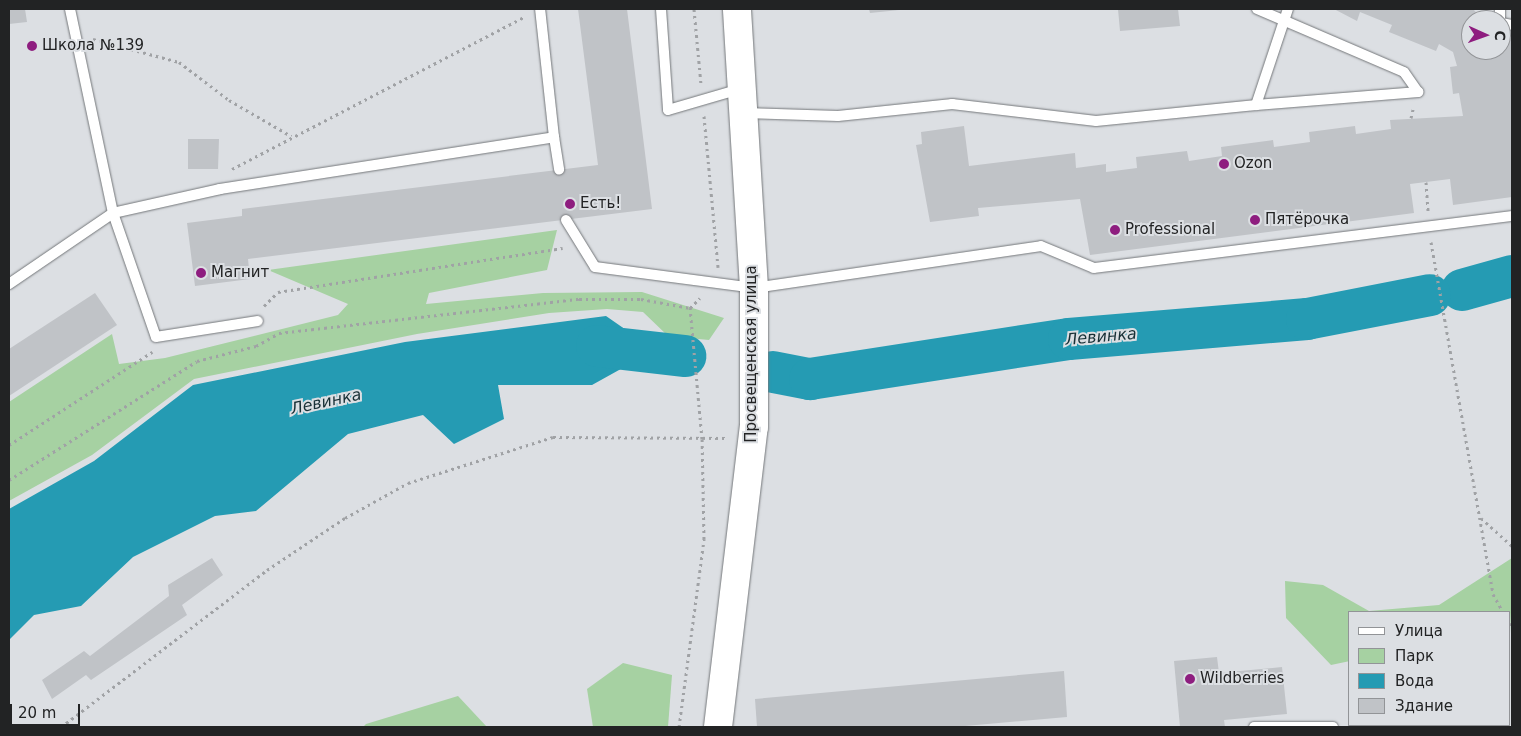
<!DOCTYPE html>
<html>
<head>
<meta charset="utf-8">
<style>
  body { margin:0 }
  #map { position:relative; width:1521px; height:736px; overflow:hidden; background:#dcdfe3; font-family:"DejaVu Sans",sans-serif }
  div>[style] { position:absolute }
  .green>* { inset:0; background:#a6d1a2 }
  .water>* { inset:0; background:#259bb3 }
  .river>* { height:42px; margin:-21px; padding:0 21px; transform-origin:21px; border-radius:21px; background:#259bb3 }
  .building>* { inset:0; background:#c0c3c7 }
  .path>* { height:3px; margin-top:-1.5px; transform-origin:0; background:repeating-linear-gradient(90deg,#a0a2a5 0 2.5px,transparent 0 6.5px) }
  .roads { filter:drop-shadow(0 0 1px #74777a) drop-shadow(0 0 1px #74777a) }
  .lane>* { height:10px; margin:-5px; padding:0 5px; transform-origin:5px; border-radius:5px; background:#fff }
  .secondary>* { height:28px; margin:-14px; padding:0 14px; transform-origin:14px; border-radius:14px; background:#fff }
  .dots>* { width:14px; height:14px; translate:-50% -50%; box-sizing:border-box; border:2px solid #dcdfe3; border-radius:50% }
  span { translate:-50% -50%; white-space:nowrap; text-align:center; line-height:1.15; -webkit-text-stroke:4px #dcdfe3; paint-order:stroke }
  .poi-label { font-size:15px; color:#222324 }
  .left { translate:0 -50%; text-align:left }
  .street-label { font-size:15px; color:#222324 }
  .water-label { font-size:16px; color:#183036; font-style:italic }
  .frame { position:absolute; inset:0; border:10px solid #222324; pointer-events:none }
  .legend { position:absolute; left:1348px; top:611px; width:162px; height:115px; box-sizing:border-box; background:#dcdfe3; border:1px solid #929497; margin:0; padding:6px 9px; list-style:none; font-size:15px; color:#222324 }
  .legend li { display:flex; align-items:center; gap:10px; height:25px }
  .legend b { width:25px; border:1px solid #929497 }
  .north { position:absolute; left:1461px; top:10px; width:50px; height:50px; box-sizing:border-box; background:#dcdfe3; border:1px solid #929497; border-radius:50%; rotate:92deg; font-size:14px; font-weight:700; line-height:20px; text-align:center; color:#222324 }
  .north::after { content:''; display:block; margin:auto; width:18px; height:22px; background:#8e1d7f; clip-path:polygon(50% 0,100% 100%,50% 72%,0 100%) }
  .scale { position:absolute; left:10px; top:704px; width:70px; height:22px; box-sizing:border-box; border:2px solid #222324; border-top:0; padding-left:6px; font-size:15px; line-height:18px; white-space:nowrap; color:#222324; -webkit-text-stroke:4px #dcdfe3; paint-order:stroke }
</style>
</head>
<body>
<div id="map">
  <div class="green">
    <i style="clip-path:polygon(557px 230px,547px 270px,429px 293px,426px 304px,543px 293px,642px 292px,724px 318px,709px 340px,668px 336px,643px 312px,607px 309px,549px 313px,417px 334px,194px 379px,92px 455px,9px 501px,9px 402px,112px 334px,119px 364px,165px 358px,338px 315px,348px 304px,268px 270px)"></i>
    <i style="clip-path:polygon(1512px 558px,1512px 655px,1510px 612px,1350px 612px,1350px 661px,1331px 665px,1286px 618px,1285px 581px,1323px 585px,1369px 611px,1439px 605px)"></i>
    <i style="clip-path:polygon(623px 663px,672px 675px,668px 727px,593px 727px,587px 689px)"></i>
    <i style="clip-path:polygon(458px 696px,487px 727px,363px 727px,366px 724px)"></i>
  </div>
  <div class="water">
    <i style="clip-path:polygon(606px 316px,655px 350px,592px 385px,498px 385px,504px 419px,454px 444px,423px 415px,348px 434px,256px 511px,215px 516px,133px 557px,81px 606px,34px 615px,9px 640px,9px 509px,94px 461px,193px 385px,405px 342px)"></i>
  </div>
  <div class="river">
    <i style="left:1462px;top:290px;width:52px;rotate:-15.6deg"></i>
    <i style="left:597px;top:346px;width:89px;rotate:6.5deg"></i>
    <i style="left:773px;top:372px;width:38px;rotate:11deg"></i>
    <i style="left:810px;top:379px;width:262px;rotate:-8.8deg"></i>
    <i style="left:1069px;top:339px;width:239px;rotate:-4.8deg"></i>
    <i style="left:1307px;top:319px;width:125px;rotate:-11deg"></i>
  </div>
  <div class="building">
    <i style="clip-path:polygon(9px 9px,25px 9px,27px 22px,9px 24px)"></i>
    <i style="clip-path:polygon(578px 9px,627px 9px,652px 209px,248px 259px,250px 279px,195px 286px,187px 223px,242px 216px,242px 209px,598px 165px)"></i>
    <i style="clip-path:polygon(869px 9px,899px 9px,899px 10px,870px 13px)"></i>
    <i style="clip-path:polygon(1118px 9px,1178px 9px,1180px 26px,1120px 31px)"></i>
    <i style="clip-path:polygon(1334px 9px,1473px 9px,1483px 20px,1471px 20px,1471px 50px,1501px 50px,1501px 39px,1512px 38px,1512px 197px,1453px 205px,1450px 179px,1410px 184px,1414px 213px,1090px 255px,1080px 199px,978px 208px,979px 216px,930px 222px,916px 145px,922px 144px,921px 132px,964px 126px,969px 166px,1075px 153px,1076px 168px,1106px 164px,1106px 172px,1137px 168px,1136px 157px,1187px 151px,1189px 161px,1222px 156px,1221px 147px,1273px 140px,1274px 147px,1310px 142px,1309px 132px,1355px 126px,1356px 134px,1391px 129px,1390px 120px,1463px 116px,1459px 93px,1453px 94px,1450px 67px,1457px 66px,1453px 52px,1439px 44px,1436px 51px,1389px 32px,1392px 25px,1360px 12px,1357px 21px)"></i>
    <i style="clip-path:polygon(188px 139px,219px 139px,218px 169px,188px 169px)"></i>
    <i style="clip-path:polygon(95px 293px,117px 325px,9px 396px,9px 349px)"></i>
    <i style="clip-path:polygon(212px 558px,223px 575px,182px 605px,187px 615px,91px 680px,86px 675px,52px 699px,42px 680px,84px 651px,90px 656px,169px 596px,168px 585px)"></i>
    <i style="clip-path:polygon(1217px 657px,1219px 673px,1282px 667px,1287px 714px,1224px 720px,1225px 727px,1180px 727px,1174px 661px)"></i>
    <i style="clip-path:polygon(1064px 671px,1067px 717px,954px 727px,757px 727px,755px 699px)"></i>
  </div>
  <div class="path">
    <i style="left:694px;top:9px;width:76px;rotate:84.7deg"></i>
    <i style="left:93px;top:39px;width:89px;rotate:15deg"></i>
    <i style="left:179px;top:62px;width:63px;rotate:37.2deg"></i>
    <i style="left:229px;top:100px;width:72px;rotate:30.1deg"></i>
    <i style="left:704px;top:116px;width:152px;rotate:84.7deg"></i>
    <i style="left:1411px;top:118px;width:9px;rotate:-77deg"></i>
    <i style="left:232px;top:169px;width:331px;rotate:-27.5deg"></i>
    <i style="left:1426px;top:182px;width:29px;rotate:86deg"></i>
    <i style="left:1431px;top:242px;width:357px;rotate:80deg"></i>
    <i style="left:1493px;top:594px;width:21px;rotate:61deg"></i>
    <i style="left:264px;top:306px;width:20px;rotate:-45deg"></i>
    <i style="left:278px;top:292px;width:288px;rotate:-8.8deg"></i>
    <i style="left:690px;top:308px;width:14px;rotate:-45deg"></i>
    <i style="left:9px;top:445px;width:171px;rotate:-33deg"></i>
    <i style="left:9px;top:480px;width:222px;rotate:-32.3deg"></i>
    <i style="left:197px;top:361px;width:61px;rotate:-14.3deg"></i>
    <i style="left:256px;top:346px;width:26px;rotate:-29deg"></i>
    <i style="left:279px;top:333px;width:302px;rotate:-6.5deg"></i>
    <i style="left:579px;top:299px;width:62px"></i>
    <i style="left:641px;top:299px;width:50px;rotate:10.4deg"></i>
    <i style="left:1481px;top:518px;width:42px;rotate:42.1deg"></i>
    <i style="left:1510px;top:623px;width:4px;rotate:63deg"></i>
    <i style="left:61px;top:727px;width:259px;rotate:-37.3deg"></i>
    <i style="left:267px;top:570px;width:94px;rotate:-33.7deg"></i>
    <i style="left:345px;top:518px;width:72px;rotate:-29.1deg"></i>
    <i style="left:408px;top:483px;width:152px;rotate:-17.6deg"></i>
    <i style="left:553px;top:437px;width:174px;rotate:0.3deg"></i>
    <i style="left:679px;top:727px;width:190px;rotate:-82.4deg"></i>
    <i style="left:704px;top:539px;width:100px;rotate:-91.1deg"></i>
    <i style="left:702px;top:439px;width:132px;rotate:-95.2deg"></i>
  </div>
  <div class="roads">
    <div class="lane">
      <i style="left:70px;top:9px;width:208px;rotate:78.1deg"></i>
      <i style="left:113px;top:213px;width:131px;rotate:70.9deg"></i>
      <i style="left:156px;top:337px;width:103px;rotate:-8.9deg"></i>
      <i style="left:661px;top:9px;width:101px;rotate:86deg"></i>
      <i style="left:668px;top:110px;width:75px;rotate:-16.3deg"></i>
      <i style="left:1500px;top:20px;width:11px;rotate:-90deg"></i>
      <i style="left:1501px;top:23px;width:11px;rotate:10deg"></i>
      <i style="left:1256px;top:105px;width:163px;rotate:-4.6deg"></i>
      <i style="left:1418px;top:92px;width:24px;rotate:-125deg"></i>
      <i style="left:1404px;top:72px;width:160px;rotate:-156.8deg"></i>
      <i style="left:745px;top:113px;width:93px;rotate:1.8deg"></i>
      <i style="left:838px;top:116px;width:115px;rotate:-6deg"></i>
      <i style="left:952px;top:104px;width:145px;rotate:6.7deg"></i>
      <i style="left:1096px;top:121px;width:161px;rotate:-5.7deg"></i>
      <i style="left:1256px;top:105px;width:101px;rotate:-71.6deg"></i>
      <i style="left:554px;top:137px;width:33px;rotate:81deg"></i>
      <i style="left:566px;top:220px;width:55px;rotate:58.3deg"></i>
      <i style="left:595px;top:267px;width:160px;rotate:7.5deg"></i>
      <i style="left:754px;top:288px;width:290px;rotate:-8.3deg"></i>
      <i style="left:1041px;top:246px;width:57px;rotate:22.5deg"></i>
      <i style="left:1094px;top:268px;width:421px;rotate:-7.1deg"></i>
      <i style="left:9px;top:284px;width:126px;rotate:-34.3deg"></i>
      <i style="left:113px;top:213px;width:110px;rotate:-12.6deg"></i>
      <i style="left:220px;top:189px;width:338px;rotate:-8.8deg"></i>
      <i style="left:554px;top:137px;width:129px;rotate:-96.2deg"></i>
      <i style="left:1254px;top:727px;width:79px"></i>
    </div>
    <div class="secondary">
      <i style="left:718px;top:727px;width:302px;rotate:-83.2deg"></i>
      <i style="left:754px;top:427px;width:139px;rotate:-90deg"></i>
      <i style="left:754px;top:288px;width:280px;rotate:-93.5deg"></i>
    </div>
  </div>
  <div class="dots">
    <i style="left:32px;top:46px;background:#8e1d7f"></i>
    <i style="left:1224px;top:164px;background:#8e1d7f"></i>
    <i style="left:570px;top:204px;background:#8e1d7f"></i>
    <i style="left:1255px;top:220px;background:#8e1d7f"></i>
    <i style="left:1115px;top:230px;background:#8e1d7f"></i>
    <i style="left:201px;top:273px;background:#8e1d7f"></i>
    <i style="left:1190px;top:679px;background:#8e1d7f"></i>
  </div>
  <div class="poi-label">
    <span class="left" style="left:42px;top:46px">Школа №139</span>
    <span class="left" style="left:1234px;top:164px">Ozon</span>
    <span class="left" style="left:580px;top:204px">Есть!</span>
    <span class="left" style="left:1265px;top:220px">Пятёрочка</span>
    <span class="left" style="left:1125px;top:230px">Professional</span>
    <span class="left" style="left:211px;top:273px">Магнит</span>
    <span class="left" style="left:1200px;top:679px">Wildberries</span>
  </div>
  <div class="street-label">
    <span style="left:752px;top:354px;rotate:-90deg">Просвещенская улица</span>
  </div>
  <div class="water-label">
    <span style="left:1101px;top:337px;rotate:-5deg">Левинка</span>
    <span style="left:326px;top:402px;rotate:-12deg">Левинка</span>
  </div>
  <div class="frame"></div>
  <ul class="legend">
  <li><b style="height:6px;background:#fff"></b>Улица</li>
  <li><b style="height:14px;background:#a6d1a2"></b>Парк</li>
  <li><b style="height:14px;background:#259bb3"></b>Вода</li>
  <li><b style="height:14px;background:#c0c3c7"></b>Здание</li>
  </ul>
  <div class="north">С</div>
  <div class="scale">20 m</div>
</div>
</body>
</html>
